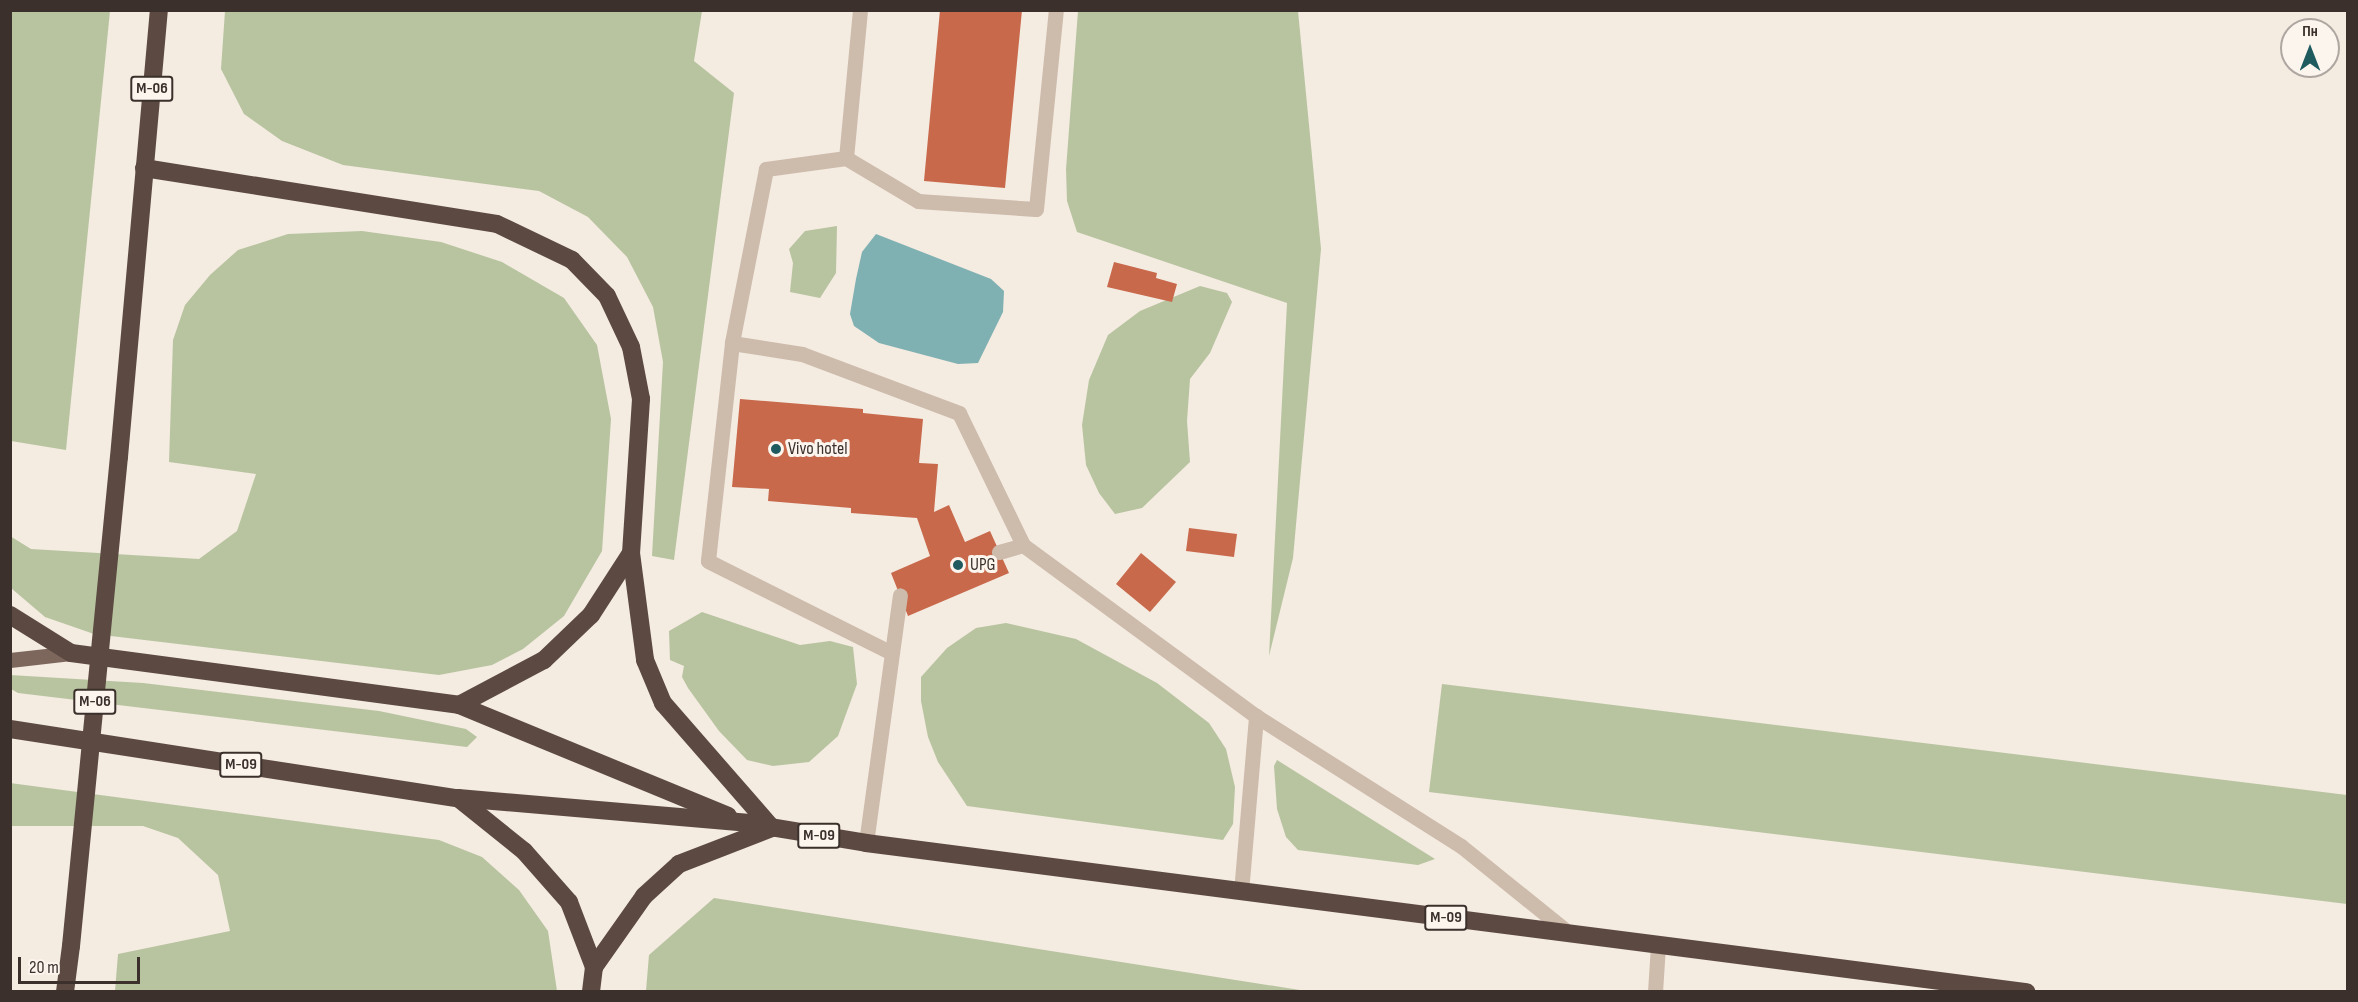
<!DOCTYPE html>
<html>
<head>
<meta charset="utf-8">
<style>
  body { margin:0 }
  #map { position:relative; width:2358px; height:1002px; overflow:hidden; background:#f4ebe1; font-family:"Sofia Sans Condensed",sans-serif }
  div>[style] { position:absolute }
  .green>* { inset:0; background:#b8c4a0 }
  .water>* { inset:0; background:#7fb0b2 }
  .building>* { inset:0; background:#c8694b }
  .lane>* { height:15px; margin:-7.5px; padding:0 7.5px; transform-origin:7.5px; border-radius:7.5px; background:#cdbbac }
  .primary>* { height:15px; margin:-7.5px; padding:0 7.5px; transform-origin:7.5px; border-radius:7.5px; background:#7d675c }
  .highway>* { height:18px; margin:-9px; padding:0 9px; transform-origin:9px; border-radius:9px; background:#5c4a42 }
  .highway-bridge>* { height:18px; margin:-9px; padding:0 9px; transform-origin:9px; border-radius:9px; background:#5c4a42 }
  .dots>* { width:16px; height:16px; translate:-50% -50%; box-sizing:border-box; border:3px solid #fbf5ee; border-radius:50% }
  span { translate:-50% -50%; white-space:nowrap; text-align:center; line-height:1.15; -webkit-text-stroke:6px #fbf5ee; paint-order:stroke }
  .shield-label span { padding:2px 4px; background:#fbf5ee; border:2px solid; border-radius:4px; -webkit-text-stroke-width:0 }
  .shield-label { font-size:16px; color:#3b302b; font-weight:700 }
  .poi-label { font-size:18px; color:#3b302b }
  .left { translate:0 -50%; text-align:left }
  .frame { position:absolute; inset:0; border:12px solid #3b302b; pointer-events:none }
  .north { position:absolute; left:2280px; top:18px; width:60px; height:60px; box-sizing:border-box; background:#fbf5ee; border:2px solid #aea6a0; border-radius:50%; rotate:0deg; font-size:16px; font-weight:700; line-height:24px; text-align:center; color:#3b302b }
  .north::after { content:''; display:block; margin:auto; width:21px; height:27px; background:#1f5a5e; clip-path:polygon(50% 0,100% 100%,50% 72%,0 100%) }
  .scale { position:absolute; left:18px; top:957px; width:122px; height:27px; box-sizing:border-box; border:3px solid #3b302b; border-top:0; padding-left:8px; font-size:18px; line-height:21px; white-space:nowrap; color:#3b302b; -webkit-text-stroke:4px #fbf5ee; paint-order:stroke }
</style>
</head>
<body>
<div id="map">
  <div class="green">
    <i style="clip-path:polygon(10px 11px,110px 11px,66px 450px,11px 441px)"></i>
    <i style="clip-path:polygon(225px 11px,702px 11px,694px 61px,734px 93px,674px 560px,652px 556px,663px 362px,653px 307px,627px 257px,588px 217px,539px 191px,343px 165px,282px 141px,244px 114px,221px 69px)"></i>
    <i style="clip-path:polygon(1078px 11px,1298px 11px,1321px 249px,1293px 558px,1269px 656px,1287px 303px,1077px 232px,1067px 201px,1066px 169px)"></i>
    <i style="clip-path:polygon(837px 226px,836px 273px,820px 298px,790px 292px,793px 263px,789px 249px,805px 231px)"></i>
    <i style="clip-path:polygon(362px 231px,441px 242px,502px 262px,564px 298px,597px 345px,611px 419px,602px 551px,564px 616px,523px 649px,492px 665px,439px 675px,94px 634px,45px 617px,11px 588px,10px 536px,31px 549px,199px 559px,237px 531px,256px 474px,169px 462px,173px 340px,185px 305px,210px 275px,238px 250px,288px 234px)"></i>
    <i style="clip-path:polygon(1200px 286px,1227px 293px,1232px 302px,1210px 353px,1190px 379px,1187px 421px,1190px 462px,1142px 508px,1115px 514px,1099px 493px,1086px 465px,1082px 425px,1089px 380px,1108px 335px,1140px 311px)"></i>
    <i style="clip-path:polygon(702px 612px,800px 645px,830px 641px,853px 647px,857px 684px,838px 736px,809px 762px,773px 766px,747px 760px,719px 731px,688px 688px,682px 677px,684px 666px,670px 660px,669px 631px)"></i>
    <i style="clip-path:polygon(1006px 623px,1076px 639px,1157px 683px,1209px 723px,1226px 749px,1235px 787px,1233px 824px,1223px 840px,967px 806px,938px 762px,928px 737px,921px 701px,921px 677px,947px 648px,976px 628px)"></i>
    <i style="clip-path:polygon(10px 675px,143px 683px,379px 711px,466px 729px,477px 737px,467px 747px,18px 693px,11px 689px)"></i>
    <i style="clip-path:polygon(1442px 684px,2347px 795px,2347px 904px,1429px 792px)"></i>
    <i style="clip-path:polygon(1277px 760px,1435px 859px,1418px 865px,1298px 850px,1286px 837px,1277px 809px,1274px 766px)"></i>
    <i style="clip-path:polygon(10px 783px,439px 840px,482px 857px,519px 890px,548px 931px,557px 991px,115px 991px,118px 954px,230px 931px,218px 875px,178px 838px,143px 826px,11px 826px)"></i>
    <i style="clip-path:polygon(714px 898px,1306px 991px,646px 991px,649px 955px)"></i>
  </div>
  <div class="water">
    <i style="clip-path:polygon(876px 234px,991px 279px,1004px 291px,1003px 312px,978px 363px,958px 364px,879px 343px,854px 326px,850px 314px,856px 279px,862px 252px)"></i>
  </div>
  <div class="building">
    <i style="clip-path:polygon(940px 10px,1022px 10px,1005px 188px,924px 181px)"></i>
    <i style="clip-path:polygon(1114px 262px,1157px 273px,1156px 278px,1177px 284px,1172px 302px,1107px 287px)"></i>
    <i style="clip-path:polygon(740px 399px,863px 409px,863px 413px,923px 419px,919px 463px,938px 464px,934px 512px,949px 505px,965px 542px,990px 531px,1009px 573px,908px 616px,891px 573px,930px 556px,917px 518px,851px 513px,851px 508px,768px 501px,769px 489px,732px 487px)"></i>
    <i style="clip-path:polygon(1189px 528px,1237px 534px,1234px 557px,1186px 551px)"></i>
    <i style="clip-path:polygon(1141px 553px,1176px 582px,1150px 612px,1116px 584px)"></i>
  </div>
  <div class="lane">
    <i style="left:860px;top:10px;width:149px;rotate:95.4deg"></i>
    <i style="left:846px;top:158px;width:81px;rotate:172.2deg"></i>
    <i style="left:766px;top:169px;width:177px;rotate:101.1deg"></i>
    <i style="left:732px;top:343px;width:71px;rotate:8.9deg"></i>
    <i style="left:802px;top:354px;width:168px;rotate:20.6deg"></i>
    <i style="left:959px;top:413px;width:147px;rotate:64.1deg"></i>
    <i style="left:846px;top:158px;width:84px;rotate:30.8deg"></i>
    <i style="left:918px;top:201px;width:118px;rotate:3.9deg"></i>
    <i style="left:1036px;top:209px;width:200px;rotate:-84.3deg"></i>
    <i style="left:732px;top:343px;width:219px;rotate:96.3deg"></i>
    <i style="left:708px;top:561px;width:203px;rotate:26.6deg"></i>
    <i style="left:999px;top:552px;width:25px;rotate:-16deg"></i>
    <i style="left:1023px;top:545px;width:289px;rotate:36.3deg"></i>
    <i style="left:1256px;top:716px;width:243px;rotate:32.4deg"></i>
    <i style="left:1461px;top:846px;width:140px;rotate:38.9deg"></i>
    <i style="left:866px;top:843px;width:250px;rotate:-82.2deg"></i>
    <i style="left:1241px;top:892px;width:177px;rotate:-85.1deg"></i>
    <i style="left:1655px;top:992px;width:47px;rotate:-86.3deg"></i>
  </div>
  <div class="primary">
    <i style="left:10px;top:660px;width:61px;rotate:-6.5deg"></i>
  </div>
  <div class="highway">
    <i style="left:144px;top:168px;width:357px;rotate:9deg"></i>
    <i style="left:497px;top:224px;width:83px;rotate:25.6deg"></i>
    <i style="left:572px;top:260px;width:50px;rotate:45.8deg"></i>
    <i style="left:607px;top:296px;width:56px;rotate:64.8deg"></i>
    <i style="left:631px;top:347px;width:53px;rotate:79.1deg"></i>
    <i style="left:641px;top:399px;width:154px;rotate:93.7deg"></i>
    <i style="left:631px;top:553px;width:108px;rotate:82.5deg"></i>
    <i style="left:645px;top:660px;width:47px;rotate:67.3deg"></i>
    <i style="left:663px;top:703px;width:166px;rotate:48.9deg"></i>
    <i style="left:119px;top:457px;width:449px;rotate:-84.9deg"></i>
    <i style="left:10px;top:615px;width:72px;rotate:31.9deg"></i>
    <i style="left:71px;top:653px;width:391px;rotate:7.6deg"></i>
    <i style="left:459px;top:705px;width:291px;rotate:22.4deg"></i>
    <i style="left:459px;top:705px;width:96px;rotate:-27.9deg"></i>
    <i style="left:544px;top:660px;width:65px;rotate:-43.8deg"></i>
    <i style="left:591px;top:615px;width:74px;rotate:-57.2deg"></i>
    <i style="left:10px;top:729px;width:453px;rotate:8.8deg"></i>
    <i style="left:458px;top:798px;width:290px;rotate:4.9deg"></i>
    <i style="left:747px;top:823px;width:121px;rotate:9.5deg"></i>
    <i style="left:866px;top:843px;width:1170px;rotate:7.32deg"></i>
    <i style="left:458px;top:798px;width:85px;rotate:38.8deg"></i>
    <i style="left:524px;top:851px;width:68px;rotate:48.6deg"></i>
    <i style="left:569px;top:902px;width:70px;rotate:69deg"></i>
    <i style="left:594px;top:967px;width:25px;rotate:97deg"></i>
    <i style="left:594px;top:967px;width:87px;rotate:-54.8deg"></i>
    <i style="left:644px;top:896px;width:47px;rotate:-42.4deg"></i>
    <i style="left:679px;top:864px;width:100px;rotate:-21.2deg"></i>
    <i style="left:65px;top:992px;width:46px;rotate:-82.6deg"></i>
  </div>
  <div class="highway-bridge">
    <i style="left:71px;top:946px;width:491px;rotate:-84.4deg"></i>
  </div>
  <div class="dots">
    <i style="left:776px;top:449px;background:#1f5a5e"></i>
    <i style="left:958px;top:565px;background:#1f5a5e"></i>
  </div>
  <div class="shield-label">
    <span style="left:152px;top:89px">М-06</span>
    <span style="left:95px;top:702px">М-06</span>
    <span style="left:241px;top:765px">М-09</span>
    <span style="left:819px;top:836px">М-09</span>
    <span style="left:1446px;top:918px">М-09</span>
  </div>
  <div class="poi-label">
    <span class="left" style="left:788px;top:449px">Vivo hotel</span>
    <span class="left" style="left:970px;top:565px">UPG</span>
  </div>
  <div class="frame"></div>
  <div class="north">Пн</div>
  <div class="scale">20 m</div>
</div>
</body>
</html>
